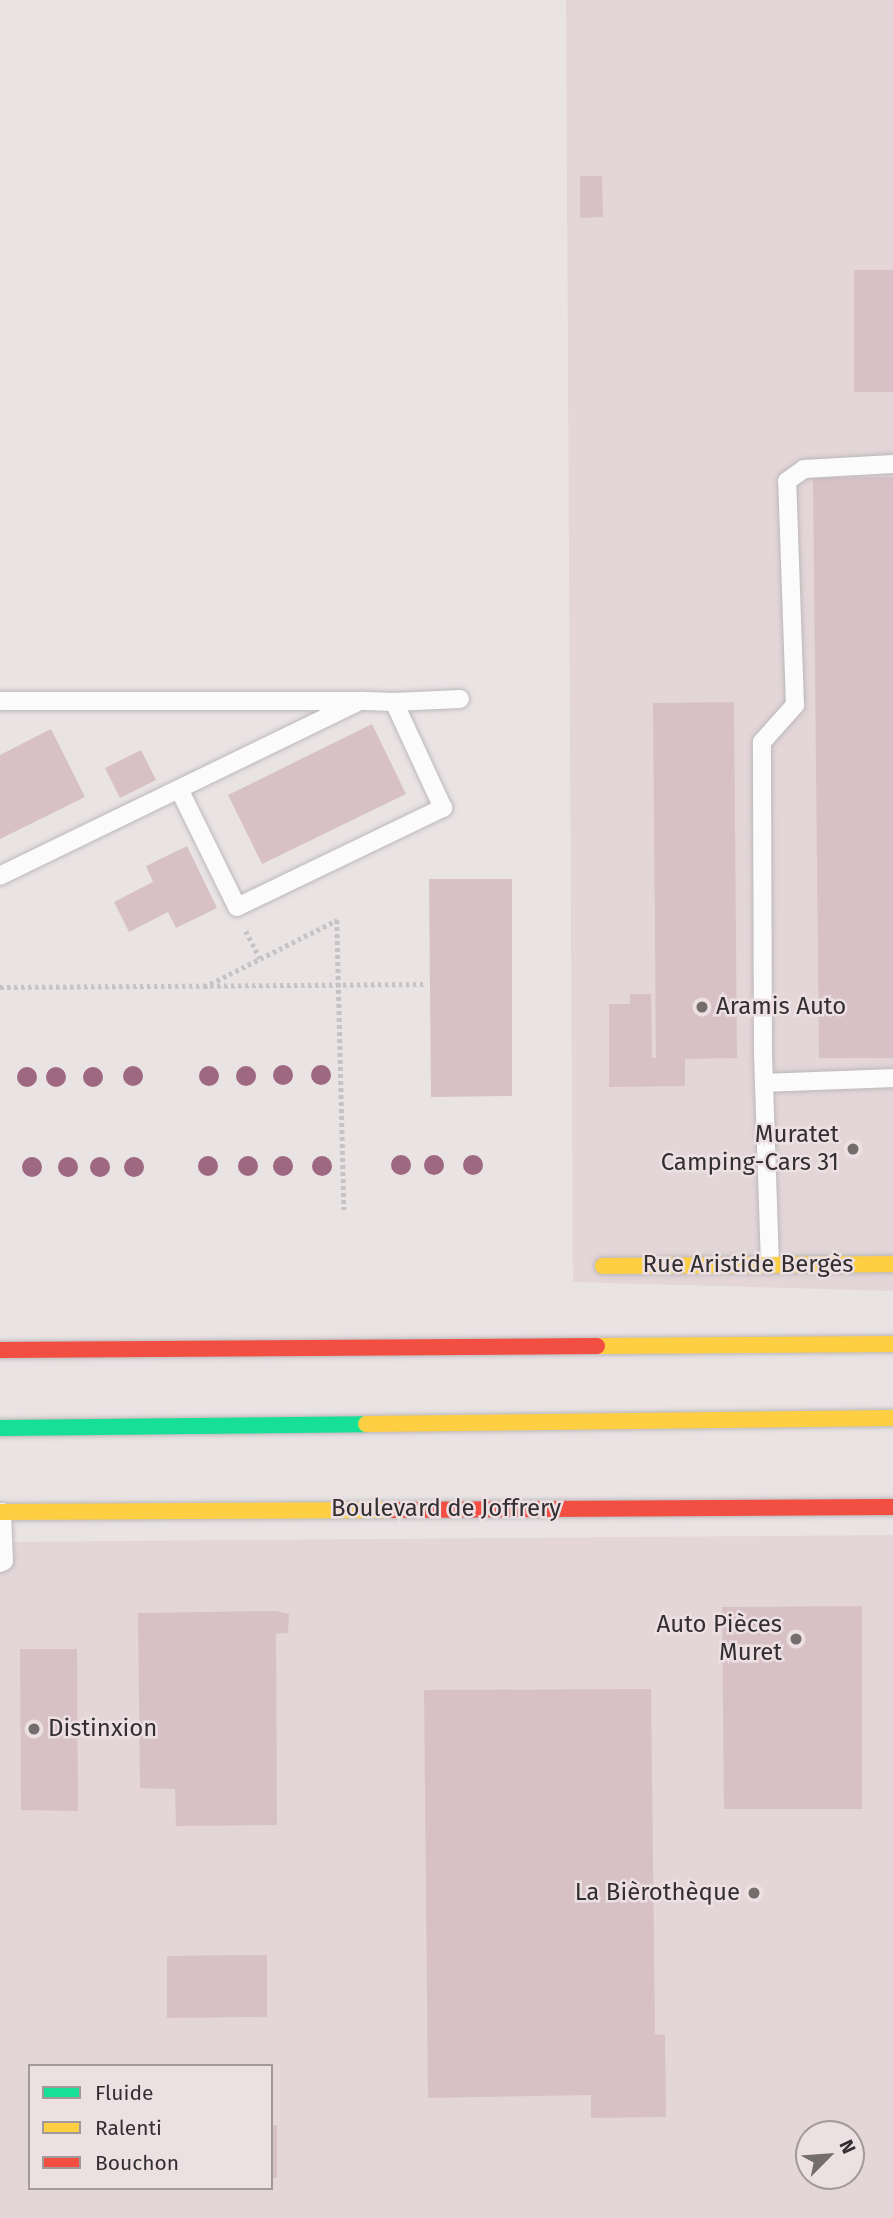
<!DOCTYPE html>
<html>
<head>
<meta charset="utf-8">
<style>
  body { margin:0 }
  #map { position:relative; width:893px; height:2218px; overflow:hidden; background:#e9e3e4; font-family:"Fira Sans",sans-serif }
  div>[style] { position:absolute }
  .built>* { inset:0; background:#e3d5d8 }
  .building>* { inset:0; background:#d7c1c7 }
  .path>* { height:4.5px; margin-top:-2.25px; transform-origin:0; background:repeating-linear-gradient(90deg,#c5c4c4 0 3.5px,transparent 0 7px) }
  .roads { filter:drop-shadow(0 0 2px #bcb8b9) drop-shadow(0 0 2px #bcb8b9) }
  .lane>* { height:18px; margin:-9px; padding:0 9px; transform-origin:9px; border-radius:9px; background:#fcfbfb }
  .fast>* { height:16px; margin:-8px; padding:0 8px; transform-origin:8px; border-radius:8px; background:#16e098 }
  .slow>* { height:16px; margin:-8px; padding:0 8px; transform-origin:8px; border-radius:8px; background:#ffcf43 }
  .jam>* { height:16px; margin:-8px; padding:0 8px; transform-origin:8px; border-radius:8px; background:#f24e42 }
  .trees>* { width:20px; height:20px; margin:-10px; border-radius:50%; background:#9e6881 }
  .dots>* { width:19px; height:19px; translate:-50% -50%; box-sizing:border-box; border:4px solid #ece0e3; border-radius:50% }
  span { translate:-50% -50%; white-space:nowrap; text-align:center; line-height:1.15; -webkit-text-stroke:5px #ece0e3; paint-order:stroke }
  .poi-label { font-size:24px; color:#332e2f }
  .left { translate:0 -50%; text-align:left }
  .right { translate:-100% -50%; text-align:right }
  .street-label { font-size:24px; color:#332e2f }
  .legend { position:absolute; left:28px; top:2064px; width:245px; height:126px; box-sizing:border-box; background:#ece0e3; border:2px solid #a2999b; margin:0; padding:9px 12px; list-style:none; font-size:21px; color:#332e2f }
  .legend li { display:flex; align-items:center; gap:14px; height:35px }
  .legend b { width:35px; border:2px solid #a2999b }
  .north { position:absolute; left:795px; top:2120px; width:70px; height:70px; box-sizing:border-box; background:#ece0e3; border:2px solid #a2999b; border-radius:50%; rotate:65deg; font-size:19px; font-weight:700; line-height:28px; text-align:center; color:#332e2f }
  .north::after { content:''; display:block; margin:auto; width:24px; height:32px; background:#736d6e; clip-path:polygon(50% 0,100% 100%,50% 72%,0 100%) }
</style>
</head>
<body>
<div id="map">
  <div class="built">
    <i style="clip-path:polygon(566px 0,893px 0,893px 1291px,573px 1282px)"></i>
    <i style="clip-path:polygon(evenodd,893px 1535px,893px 2218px,0 2218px,0 1542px,893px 1535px,30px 2066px,271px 2066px,271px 2188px,30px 2188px,30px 2066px,893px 1535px,809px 2134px,851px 2134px,851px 2176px,809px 2176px,809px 2134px)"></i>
  </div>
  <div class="building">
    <i style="clip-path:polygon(580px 176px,602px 176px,603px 217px,580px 218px)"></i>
    <i style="clip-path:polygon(854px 270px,893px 270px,893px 392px,854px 392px)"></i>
    <i style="clip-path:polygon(893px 477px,893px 1058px,819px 1058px,813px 478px)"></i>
    <i style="clip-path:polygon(734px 702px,737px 1058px,685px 1059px,685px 1086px,609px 1087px,609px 1004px,630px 1004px,630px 994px,651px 994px,652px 1058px,656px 1058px,653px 703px)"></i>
    <i style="clip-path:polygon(372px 724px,406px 794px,262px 864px,228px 795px)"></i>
    <i style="clip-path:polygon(51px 729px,85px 797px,0 839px,0 755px)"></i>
    <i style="clip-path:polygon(141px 750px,156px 780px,120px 798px,105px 768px)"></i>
    <i style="clip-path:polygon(187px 846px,217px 908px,176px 928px,168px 912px,129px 932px,114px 902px,153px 882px,146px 866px)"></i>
    <i style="clip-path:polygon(429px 879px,512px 879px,512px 1096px,431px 1097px)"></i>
    <i style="clip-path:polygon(862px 1606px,862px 1809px,724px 1809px,722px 1607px)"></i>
    <i style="clip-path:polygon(276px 1611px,289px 1614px,288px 1633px,276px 1634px,277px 1825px,176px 1826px,175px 1789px,140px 1788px,138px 1613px)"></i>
    <i style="clip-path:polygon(20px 1649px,77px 1649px,78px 1811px,21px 1810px)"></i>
    <i style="clip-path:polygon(651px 1689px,655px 2034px,665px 2035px,666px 2117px,591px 2118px,591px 2095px,428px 2098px,424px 1690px)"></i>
    <i style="clip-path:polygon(267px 1955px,267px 2017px,167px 2018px,167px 1956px)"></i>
    <i style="clip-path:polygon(271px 2125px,277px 2125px,277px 2178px,271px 2178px)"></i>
  </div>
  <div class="path">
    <i style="left:246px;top:931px;width:31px;rotate:63deg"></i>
    <i style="left:0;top:987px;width:424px;rotate:-0.4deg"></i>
    <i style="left:204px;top:987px;width:149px;rotate:-26.7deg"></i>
    <i style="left:337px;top:920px;width:290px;rotate:88.6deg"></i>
  </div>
  <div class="roads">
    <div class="lane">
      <i style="left:0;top:701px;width:360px"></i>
      <i style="left:360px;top:701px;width:400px;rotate:154.1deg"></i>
      <i style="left:394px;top:702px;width:66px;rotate:-2.6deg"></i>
      <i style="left:179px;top:789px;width:131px;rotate:63.8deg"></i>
      <i style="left:237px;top:907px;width:229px;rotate:-25.7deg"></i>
      <i style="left:443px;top:808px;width:117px;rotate:-114.8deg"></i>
      <i style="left:394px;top:702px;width:34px;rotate:-178deg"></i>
      <i style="left:764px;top:1083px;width:129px;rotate:-2.2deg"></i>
      <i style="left:770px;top:1265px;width:208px;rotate:-91.9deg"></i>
      <i style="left:763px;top:1057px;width:315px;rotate:-90.2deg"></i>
      <i style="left:762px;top:742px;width:50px;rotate:-48.3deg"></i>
      <i style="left:795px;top:705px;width:224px;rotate:-92deg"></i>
      <i style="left:787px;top:481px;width:21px;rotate:-35deg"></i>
      <i style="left:804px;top:469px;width:89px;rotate:-3.2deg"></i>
      <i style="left:0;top:1563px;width:4px;rotate:-27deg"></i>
      <i style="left:4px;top:1561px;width:49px;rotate:-92.3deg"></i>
    </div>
    <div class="fast">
      <i style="left:0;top:1428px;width:366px;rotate:-0.6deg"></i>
    </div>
    <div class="slow">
      <i style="left:603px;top:1266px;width:290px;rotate:-0.4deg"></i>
      <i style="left:597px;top:1346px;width:296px;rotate:-0.4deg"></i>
      <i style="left:366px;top:1424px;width:527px;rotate:-0.65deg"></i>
      <i style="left:0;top:1512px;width:391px;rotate:-0.3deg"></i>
    </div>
    <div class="jam">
      <i style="left:0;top:1350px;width:597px;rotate:-0.38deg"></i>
      <i style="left:391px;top:1510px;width:502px;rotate:-0.34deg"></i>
    </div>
  </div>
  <div class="trees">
    <i style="left:283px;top:1075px"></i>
    <i style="left:321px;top:1075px"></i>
    <i style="left:133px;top:1076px"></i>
    <i style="left:209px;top:1076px"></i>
    <i style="left:246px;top:1076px"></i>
    <i style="left:27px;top:1077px"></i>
    <i style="left:56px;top:1077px"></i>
    <i style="left:93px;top:1077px"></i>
    <i style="left:401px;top:1165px"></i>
    <i style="left:434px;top:1165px"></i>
    <i style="left:473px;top:1165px"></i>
    <i style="left:208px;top:1166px"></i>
    <i style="left:248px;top:1166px"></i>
    <i style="left:283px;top:1166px"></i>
    <i style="left:322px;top:1166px"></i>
    <i style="left:32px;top:1167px"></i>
    <i style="left:68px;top:1167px"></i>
    <i style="left:100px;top:1167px"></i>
    <i style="left:134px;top:1167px"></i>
  </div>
  <div class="dots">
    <i style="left:702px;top:1007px;background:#736d6e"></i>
    <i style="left:853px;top:1149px;background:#736d6e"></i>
    <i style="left:796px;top:1639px;background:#736d6e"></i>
    <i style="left:34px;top:1729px;background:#736d6e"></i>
    <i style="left:754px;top:1893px;background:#736d6e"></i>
  </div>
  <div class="poi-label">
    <span class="left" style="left:716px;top:1007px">Aramis Auto</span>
    <span class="right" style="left:839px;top:1149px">Muratet<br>Camping-Cars 31</span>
    <span class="right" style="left:782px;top:1639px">Auto Pièces<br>Muret</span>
    <span class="left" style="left:48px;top:1729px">Distinxion</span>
    <span class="right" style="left:740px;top:1893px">La Bièrothèque</span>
  </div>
  <div class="street-label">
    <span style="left:748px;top:1265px">Rue Aristide Bergès</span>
    <span style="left:446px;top:1509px">Boulevard de Joffrery</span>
  </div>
  <ul class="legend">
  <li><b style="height:9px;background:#16e098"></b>Fluide</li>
  <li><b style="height:9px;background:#ffcf43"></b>Ralenti</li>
  <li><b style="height:9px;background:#f24e42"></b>Bouchon</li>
  </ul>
  <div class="north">N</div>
</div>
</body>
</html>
